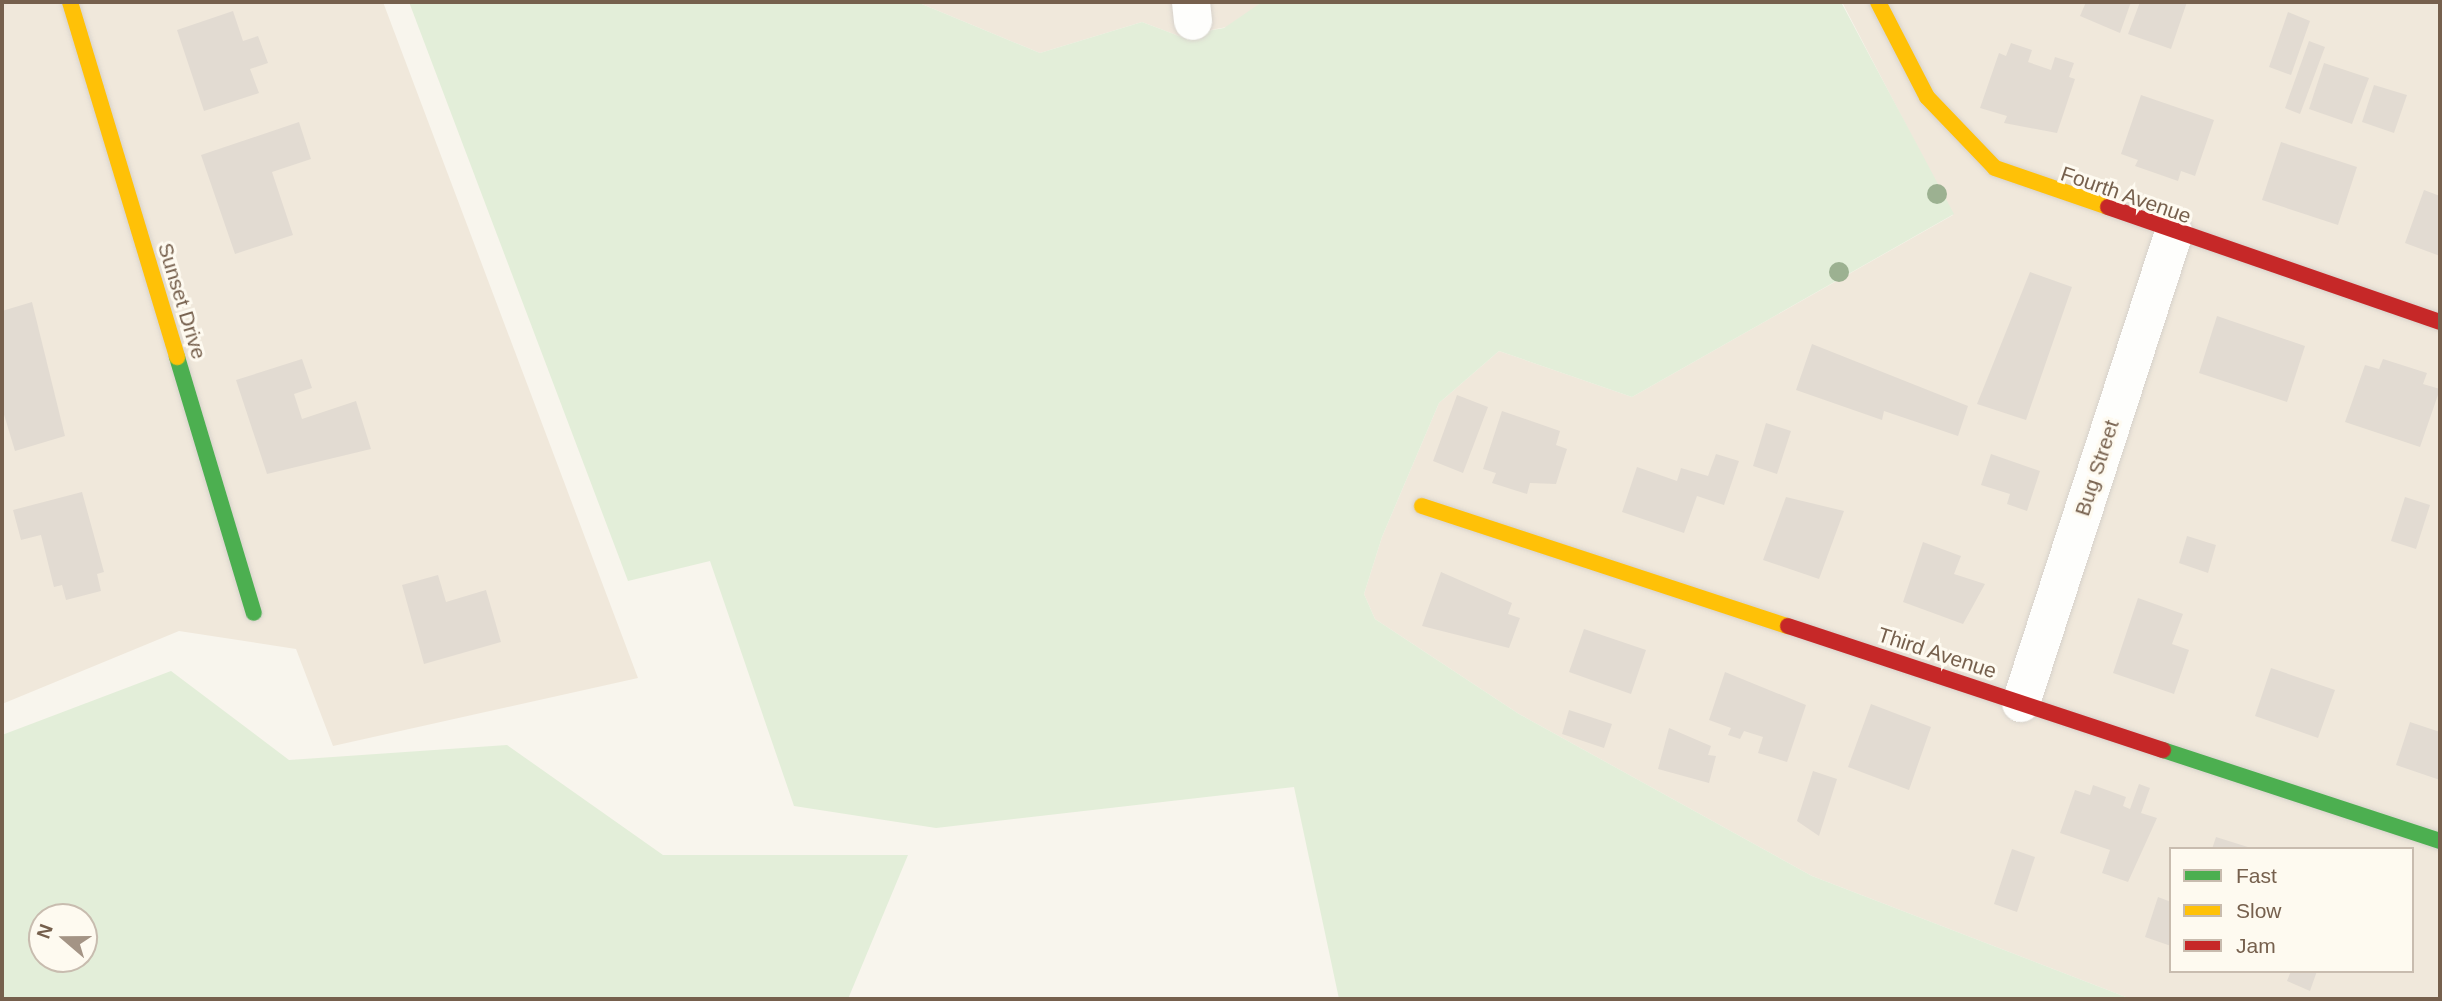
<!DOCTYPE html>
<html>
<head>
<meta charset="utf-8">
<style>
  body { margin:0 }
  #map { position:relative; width:2442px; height:1001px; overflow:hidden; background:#f8f5ed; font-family:Helvetica,sans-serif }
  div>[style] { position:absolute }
  .residential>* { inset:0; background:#f0e8db }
  .green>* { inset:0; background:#e3eed9 }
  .building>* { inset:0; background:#e2dbd2 }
  .roads { filter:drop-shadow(0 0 2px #d7d2cb) drop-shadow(0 0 2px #d7d2cb) }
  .street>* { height:38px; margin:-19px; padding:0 19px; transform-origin:19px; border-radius:19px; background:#fefefc }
  .fast>* { height:16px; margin:-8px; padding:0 8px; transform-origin:8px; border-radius:8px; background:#4caf50 }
  .slow>* { height:16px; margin:-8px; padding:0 8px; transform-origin:8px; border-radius:8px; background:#ffc107 }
  .jam>* { height:16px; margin:-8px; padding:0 8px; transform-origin:8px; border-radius:8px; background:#c62828 }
  .trees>* { width:20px; height:20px; margin:-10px; border-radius:50%; background:#9cb191 }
  span { translate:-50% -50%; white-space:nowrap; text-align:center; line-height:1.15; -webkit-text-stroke:6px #fefaf0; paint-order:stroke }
  .street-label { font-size:21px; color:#76604d }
  .frame { position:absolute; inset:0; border:4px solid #76604d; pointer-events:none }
  .legend { position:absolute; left:2169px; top:847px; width:245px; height:126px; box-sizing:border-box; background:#fefaf0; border:2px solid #c8bcaf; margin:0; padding:9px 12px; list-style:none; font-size:21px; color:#76604d }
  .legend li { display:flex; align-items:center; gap:14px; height:35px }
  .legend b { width:35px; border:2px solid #c8bcaf }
  .north { position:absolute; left:28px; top:903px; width:70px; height:70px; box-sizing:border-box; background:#fefaf0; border:2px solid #c8bcaf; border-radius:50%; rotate:290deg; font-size:19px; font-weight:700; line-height:28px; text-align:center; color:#76604d }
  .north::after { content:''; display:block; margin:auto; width:24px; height:32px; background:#a49485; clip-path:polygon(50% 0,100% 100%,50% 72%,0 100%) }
</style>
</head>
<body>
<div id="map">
  <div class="residential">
    <i style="clip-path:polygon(2px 2px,383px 2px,638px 678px,333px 746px,296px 649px,179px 631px,2px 704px)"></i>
    <i style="clip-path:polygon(917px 2px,1262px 2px,1232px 26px,1179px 36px,1142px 22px,1040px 53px)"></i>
    <i style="clip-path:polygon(evenodd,1842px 2px,2440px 2px,2440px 999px,2131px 999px,1812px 876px,1519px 714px,1375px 619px,1364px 594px,1382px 537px,1439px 403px,1499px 351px,1632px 397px,1953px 215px,1842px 2px,2171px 849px,2412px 849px,2412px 971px,2171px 971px,2171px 849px)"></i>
  </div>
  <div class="green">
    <i style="clip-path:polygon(409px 2px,917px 2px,1040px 53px,1142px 22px,1179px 36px,1224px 28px,1262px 2px,1841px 2px,1954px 214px,1632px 397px,1499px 351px,1439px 403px,1382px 537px,1364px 594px,1375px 619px,1519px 714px,1812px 876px,2131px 999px,1339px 999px,1294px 787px,936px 828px,794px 806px,710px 561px,628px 581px)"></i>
    <i style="clip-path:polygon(evenodd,171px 671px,289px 760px,507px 745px,663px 855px,908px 855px,848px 999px,2px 999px,2px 735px,171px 671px,42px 917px,84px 917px,84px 959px,42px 959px,42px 917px)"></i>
  </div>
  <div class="building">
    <i style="clip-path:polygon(2086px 2px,2131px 2px,2120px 33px,2080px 16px)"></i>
    <i style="clip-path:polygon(2140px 2px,2187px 2px,2171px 49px,2128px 34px)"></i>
    <i style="clip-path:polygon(233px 11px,243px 41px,258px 36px,268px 63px,250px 69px,259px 93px,204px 111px,177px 30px)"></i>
    <i style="clip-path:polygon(2288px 12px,2310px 21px,2291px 75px,2269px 67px)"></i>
    <i style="clip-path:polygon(2309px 41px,2325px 47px,2300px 114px,2285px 108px)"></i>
    <i style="clip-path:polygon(2011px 43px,2032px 50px,2028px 62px,2051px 70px,2055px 57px,2074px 63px,2069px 77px,2075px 79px,2057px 133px,2004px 123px,2007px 116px,1980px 108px,1999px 53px,2006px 56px)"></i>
    <i style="clip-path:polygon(2324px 63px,2369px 78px,2352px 124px,2309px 109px)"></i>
    <i style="clip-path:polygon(2374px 85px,2407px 95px,2394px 133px,2362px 122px)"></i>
    <i style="clip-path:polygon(2141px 95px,2214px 120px,2195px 176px,2181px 171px,2178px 181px,2135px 166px,2138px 160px,2121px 154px)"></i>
    <i style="clip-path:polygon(299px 122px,311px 159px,272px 172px,293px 235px,235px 254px,201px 155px)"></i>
    <i style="clip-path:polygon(2281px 142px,2357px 167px,2338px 225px,2262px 200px)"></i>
    <i style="clip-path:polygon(2424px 190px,2440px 196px,2440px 256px,2405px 243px)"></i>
    <i style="clip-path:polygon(2030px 272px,2072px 287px,2026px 420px,1977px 404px)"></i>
    <i style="clip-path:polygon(32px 302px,65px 436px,15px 451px,2px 408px,2px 311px)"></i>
    <i style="clip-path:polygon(2217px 316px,2305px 346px,2287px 402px,2199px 373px)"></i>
    <i style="clip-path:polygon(1812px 344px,1968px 406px,1958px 436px,1884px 411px,1882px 420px,1796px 390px)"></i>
    <i style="clip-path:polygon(302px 359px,312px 388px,294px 394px,302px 419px,356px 401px,371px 449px,267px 474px,236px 380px)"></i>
    <i style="clip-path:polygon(2383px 359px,2427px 373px,2423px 384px,2440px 389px,2420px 447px,2345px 422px,2365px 365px,2379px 369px)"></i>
    <i style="clip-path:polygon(1457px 395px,1488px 407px,1463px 473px,1433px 461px)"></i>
    <i style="clip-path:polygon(1502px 411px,1560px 431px,1556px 445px,1567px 449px,1556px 484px,1530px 483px,1527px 494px,1492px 483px,1496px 473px,1483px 469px)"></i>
    <i style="clip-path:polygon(1766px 423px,1791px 431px,1777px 474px,1753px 466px)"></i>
    <i style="clip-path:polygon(1716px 454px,1739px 461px,1724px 505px,1697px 496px,1684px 533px,1622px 512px,1637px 467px,1677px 481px,1681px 468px,1708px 476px)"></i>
    <i style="clip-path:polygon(1991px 454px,2040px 471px,2027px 511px,2007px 504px,2010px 494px,1981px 485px)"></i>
    <i style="clip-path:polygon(82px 492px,104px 572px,97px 574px,101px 591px,66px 600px,62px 585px,54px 587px,41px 535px,21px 540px,13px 510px)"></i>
    <i style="clip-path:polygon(1786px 497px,1844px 511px,1819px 579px,1763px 560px)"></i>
    <i style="clip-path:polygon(2405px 497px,2430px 505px,2416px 549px,2391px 541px)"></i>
    <i style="clip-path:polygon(2187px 536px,2216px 545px,2208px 573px,2179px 563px)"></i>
    <i style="clip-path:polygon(1923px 542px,1961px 556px,1954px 574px,1985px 584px,1963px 624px,1903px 602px)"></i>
    <i style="clip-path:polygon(1441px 572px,1512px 603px,1508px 614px,1520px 618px,1509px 648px,1422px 626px)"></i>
    <i style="clip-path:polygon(438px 575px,446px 602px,486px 590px,501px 642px,424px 664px,402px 585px)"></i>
    <i style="clip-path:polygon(2138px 598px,2183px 614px,2172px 644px,2189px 650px,2174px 694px,2113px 673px)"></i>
    <i style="clip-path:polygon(1584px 629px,1646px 650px,1631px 694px,1569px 672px)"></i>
    <i style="clip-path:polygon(2271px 668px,2335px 690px,2318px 738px,2255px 716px)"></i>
    <i style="clip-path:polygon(1725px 672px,1806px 705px,1787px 762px,1758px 753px,1763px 737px,1744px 731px,1740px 739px,1728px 735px,1731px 728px,1709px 720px)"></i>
    <i style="clip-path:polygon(1871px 704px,1931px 727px,1909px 790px,1848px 767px)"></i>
    <i style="clip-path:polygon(1569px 710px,1612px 724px,1604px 748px,1562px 734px)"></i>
    <i style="clip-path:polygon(2410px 722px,2440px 732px,2440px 780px,2396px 765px)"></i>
    <i style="clip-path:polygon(1669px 728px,1711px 746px,1708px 755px,1716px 756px,1709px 783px,1658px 769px)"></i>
    <i style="clip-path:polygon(1813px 771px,1837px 779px,1819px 836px,1797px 821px)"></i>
    <i style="clip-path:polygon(2139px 784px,2150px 788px,2141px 813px,2157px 818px,2128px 882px,2102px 873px,2110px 850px,2060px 833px,2075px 790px,2090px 795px,2093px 785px,2126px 797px,2123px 806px,2130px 809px)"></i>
    <i style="clip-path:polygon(2216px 837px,2251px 848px,2251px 849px,2212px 849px)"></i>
    <i style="clip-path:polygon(2012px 849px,2035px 857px,2017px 912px,1994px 904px)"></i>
    <i style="clip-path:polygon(2158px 897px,2171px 902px,2171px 946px,2145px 937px)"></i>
    <i style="clip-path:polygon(2291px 971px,2317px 971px,2310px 991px,2287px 981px)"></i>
  </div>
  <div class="roads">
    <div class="street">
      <i style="left:1191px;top:2px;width:19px;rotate:84deg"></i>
      <i style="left:2021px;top:703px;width:494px;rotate:-72deg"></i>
    </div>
    <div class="fast">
      <i style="left:177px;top:357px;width:267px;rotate:73.3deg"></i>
      <i style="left:2163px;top:750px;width:292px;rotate:18.2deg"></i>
    </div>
    <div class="slow">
      <i style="left:70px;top:2px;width:371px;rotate:73.2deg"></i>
      <i style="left:1878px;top:2px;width:107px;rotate:62.7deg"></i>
      <i style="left:1927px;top:97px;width:98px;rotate:46.2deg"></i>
      <i style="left:1995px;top:168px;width:120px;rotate:19deg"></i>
      <i style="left:1422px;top:506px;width:385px;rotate:18.2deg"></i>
    </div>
    <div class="jam">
      <i style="left:2108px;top:207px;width:351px;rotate:19.1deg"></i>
      <i style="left:1788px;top:626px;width:395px;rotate:18.3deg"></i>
    </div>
  </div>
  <div class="trees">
    <i style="left:1937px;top:194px"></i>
    <i style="left:1839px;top:272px"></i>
  </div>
  <div class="street-label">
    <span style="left:2126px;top:195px;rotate:19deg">Fourth Avenue</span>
    <span style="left:182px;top:301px;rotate:73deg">Sunset Drive</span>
    <span style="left:2097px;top:468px;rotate:-72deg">Bug Street</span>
    <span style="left:1937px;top:653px;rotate:18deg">Third Avenue</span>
  </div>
  <div class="frame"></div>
  <ul class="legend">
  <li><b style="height:9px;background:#4caf50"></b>Fast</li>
  <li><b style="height:9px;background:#ffc107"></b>Slow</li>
  <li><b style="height:9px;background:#c62828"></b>Jam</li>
  </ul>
  <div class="north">N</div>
</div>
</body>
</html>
